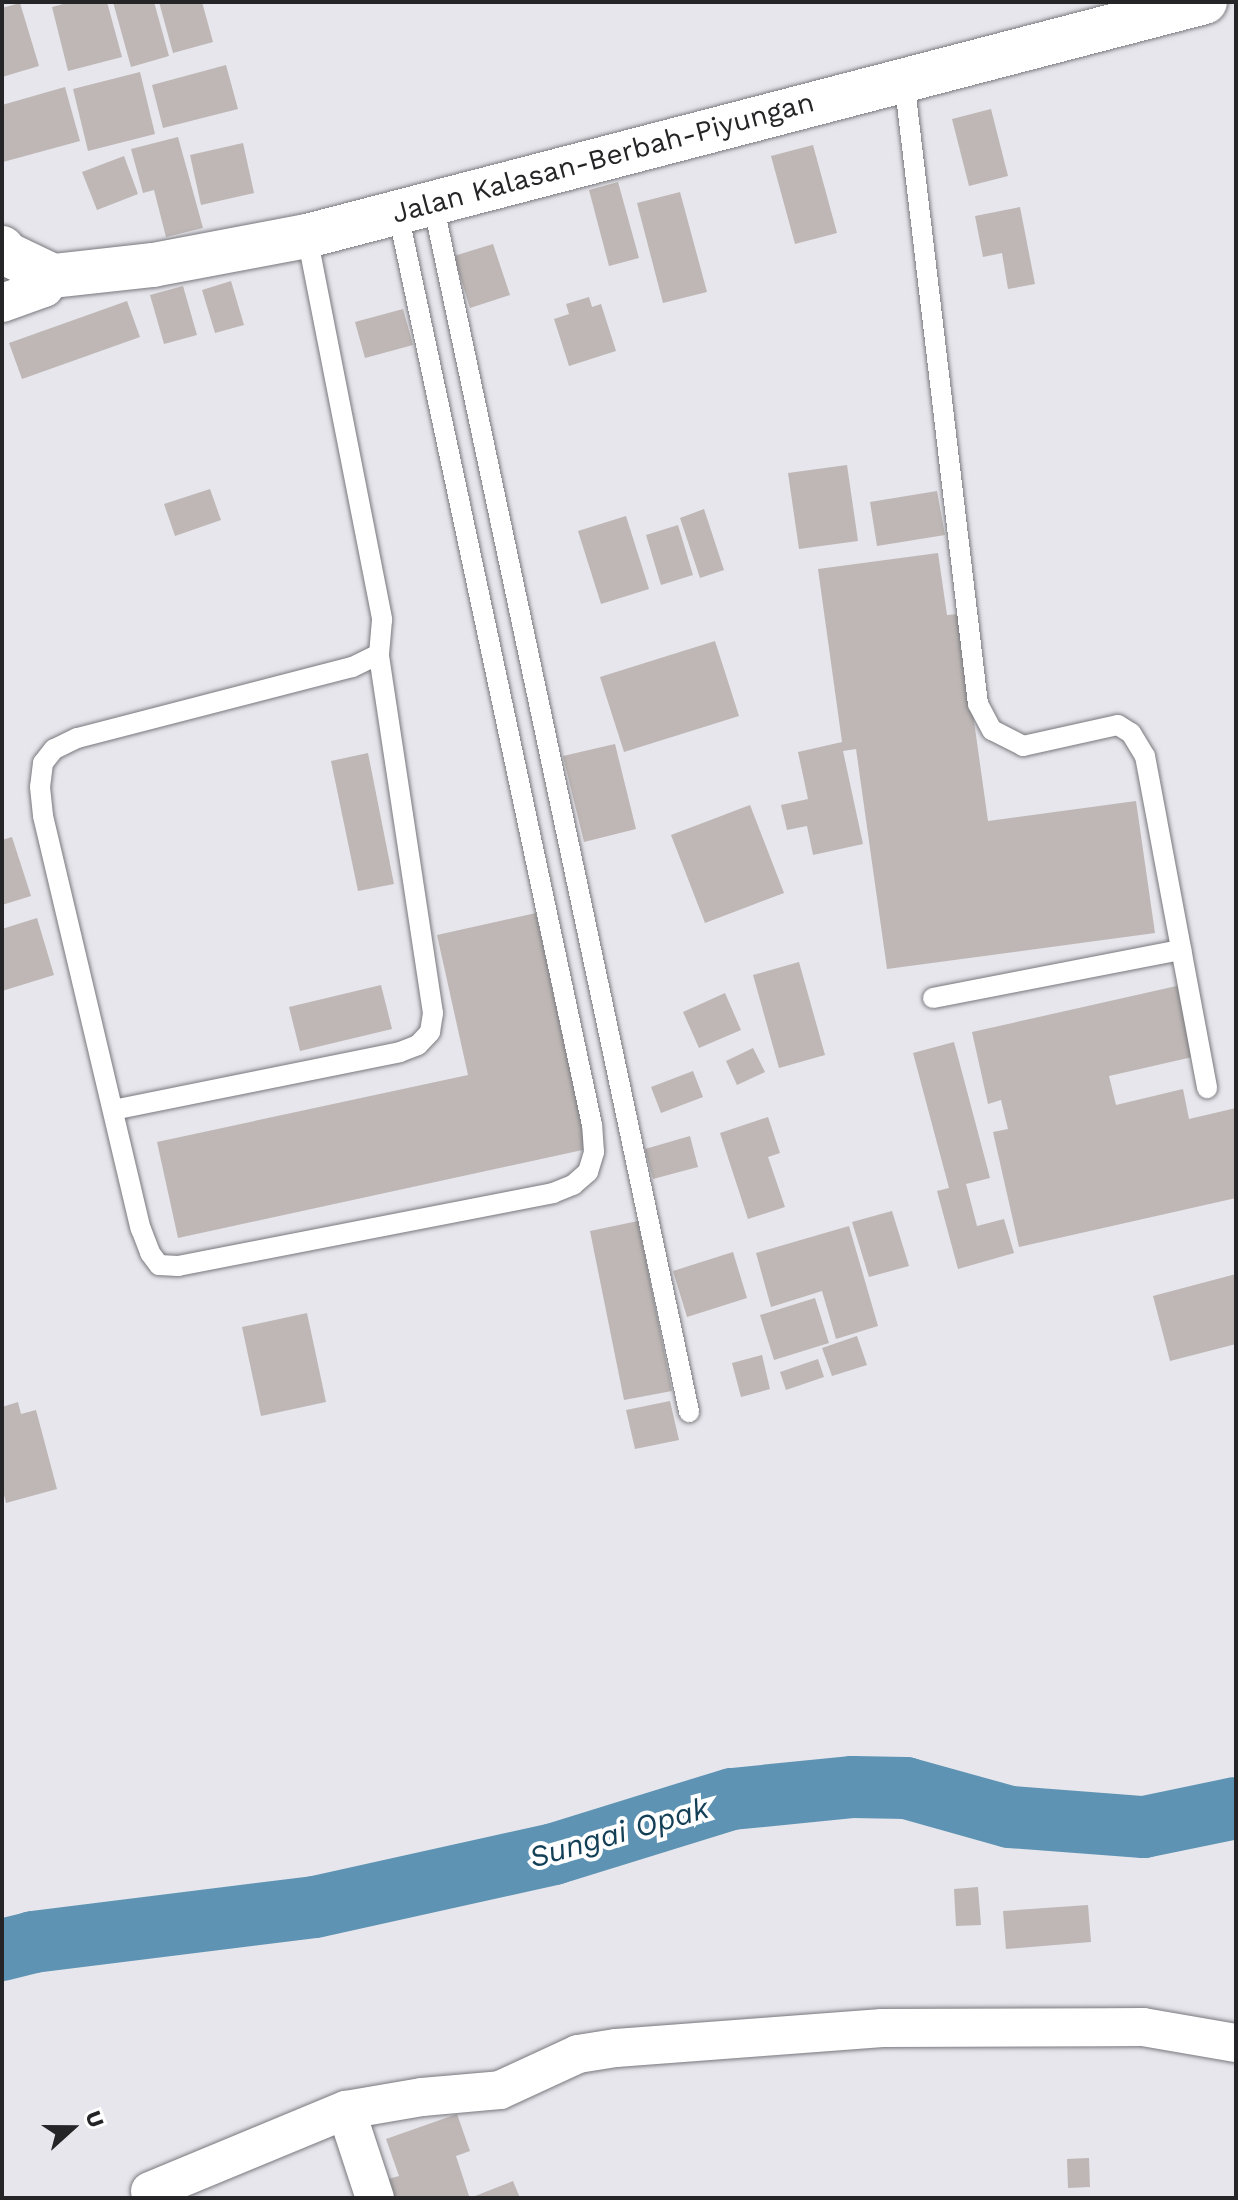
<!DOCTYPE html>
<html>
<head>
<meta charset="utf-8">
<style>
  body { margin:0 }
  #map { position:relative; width:1238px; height:2200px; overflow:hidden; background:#e6e6ec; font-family:"Work Sans",sans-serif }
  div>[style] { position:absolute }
  .river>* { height:62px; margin:-31px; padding:0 31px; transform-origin:31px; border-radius:31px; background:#5e93b3 }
  .building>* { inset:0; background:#beb7b5 }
  .roads { filter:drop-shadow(0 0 2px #78787d) drop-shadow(0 0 2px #78787d) }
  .service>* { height:20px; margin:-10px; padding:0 10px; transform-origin:10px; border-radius:10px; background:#fff }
  .minor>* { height:38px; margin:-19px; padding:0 19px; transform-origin:19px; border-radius:19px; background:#fff }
  .tertiary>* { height:44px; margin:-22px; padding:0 22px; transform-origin:22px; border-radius:22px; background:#fff }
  span { translate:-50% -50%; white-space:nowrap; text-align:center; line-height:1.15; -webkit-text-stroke:8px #fff; paint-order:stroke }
  .street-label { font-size:28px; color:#252527 }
  .water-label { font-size:30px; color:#144057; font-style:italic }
  .frame { position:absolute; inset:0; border:4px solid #252527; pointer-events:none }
  .north { position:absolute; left:32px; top:2088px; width:80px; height:80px; -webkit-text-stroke:6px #fff; paint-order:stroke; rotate:69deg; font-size:22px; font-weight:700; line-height:32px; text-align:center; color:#252527 }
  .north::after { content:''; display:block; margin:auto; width:28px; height:36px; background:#252527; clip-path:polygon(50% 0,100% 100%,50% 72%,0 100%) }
</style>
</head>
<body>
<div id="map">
  <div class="river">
    <i style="left:2px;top:1950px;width:32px;rotate:-14deg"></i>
    <i style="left:33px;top:1942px;width:284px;rotate:-7.1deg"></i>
    <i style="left:315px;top:1907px;width:245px;rotate:-12.5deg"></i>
    <i style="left:554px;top:1854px;width:186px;rotate:-17.2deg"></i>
    <i style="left:732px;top:1799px;width:122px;rotate:-5.7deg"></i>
    <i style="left:853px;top:1787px;width:53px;rotate:1.1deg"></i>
    <i style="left:906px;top:1788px;width:108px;rotate:15.6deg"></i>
    <i style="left:1010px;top:1817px;width:134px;rotate:4.3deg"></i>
    <i style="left:1144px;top:1827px;width:94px;rotate:-11.7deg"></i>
  </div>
  <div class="building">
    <i style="clip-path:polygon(71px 2px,107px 2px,122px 57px,68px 71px,52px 7px)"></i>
    <i style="clip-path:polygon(113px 2px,154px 2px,169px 56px,131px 67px)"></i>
    <i style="clip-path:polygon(159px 2px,202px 2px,213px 42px,173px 53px)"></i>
    <i style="clip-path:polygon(20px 3px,39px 66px,2px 77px,2px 8px)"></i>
    <i style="clip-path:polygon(226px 65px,238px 109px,163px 128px,152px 85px)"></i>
    <i style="clip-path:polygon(140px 72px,155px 134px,88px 151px,73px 89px)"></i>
    <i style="clip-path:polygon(65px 87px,80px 141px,3px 162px,2px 105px)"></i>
    <i style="clip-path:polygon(991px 109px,1008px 176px,969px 186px,952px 119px)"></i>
    <i style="clip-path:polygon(178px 137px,203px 228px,166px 237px,154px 190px,143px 193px,131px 149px)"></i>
    <i style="clip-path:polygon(243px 143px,254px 193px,201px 205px,190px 155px)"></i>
    <i style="clip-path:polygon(813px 145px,837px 233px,795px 244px,771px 156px)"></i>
    <i style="clip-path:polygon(124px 156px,138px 194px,97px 210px,82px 172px)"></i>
    <i style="clip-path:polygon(618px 182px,639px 258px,609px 266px,589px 190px)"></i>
    <i style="clip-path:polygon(680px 192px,707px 292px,663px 303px,637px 203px)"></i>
    <i style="clip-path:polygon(1020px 207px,1035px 284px,1008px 289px,1002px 253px,983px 257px,975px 216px)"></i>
    <i style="clip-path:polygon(493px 244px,510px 295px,470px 308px,454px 256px)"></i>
    <i style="clip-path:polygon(231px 281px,244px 325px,215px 333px,202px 290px)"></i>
    <i style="clip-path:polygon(183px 286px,197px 335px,164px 344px,150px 295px)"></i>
    <i style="clip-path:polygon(589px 297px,592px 307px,601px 304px,616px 351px,569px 366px,554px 319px,569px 314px,566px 304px)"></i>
    <i style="clip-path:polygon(127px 301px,140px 337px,22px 379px,9px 343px)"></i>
    <i style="clip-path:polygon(403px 309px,413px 345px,365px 358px,355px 322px)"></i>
    <i style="clip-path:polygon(847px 465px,858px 541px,799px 549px,788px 473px)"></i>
    <i style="clip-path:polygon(210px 489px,221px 520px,175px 536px,164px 504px)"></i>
    <i style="clip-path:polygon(937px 491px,945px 535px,877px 546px,870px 502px)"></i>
    <i style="clip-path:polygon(704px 509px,724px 570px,700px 578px,680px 518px)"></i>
    <i style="clip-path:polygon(626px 516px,649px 589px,601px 604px,578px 531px)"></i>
    <i style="clip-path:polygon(678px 525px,693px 575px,661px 585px,646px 535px)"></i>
    <i style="clip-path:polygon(938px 553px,947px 615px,959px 614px,988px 821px,1136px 801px,1155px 933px,887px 969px,856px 749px,843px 751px,863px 844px,813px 855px,807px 826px,787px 830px,781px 805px,808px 799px,798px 752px,842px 742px,818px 569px)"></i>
    <i style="clip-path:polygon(715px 641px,739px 716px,624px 752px,600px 677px)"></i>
    <i style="clip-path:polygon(615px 744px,636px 829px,584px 842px,563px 756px)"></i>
    <i style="clip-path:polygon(368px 753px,394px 884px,358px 891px,331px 761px)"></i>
    <i style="clip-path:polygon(750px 805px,784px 893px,705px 923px,671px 835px)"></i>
    <i style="clip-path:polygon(12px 837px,31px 896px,2px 905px,2px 840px)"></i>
    <i style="clip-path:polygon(536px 913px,587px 1149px,178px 1238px,157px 1142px,468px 1075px,437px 935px)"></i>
    <i style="clip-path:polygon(37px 918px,54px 975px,2px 991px,2px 929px)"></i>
    <i style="clip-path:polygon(799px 962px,825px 1055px,779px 1068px,753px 975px)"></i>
    <i style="clip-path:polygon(381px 985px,392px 1029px,300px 1051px,289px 1007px)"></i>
    <i style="clip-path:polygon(1181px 985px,1197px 1056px,1109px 1076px,1116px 1105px,1183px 1089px,1189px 1119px,1236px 1108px,1236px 1198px,1019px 1247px,993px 1132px,1008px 1129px,1001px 1100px,988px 1104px,972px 1032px)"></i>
    <i style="clip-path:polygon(725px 993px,741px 1030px,699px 1048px,683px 1012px)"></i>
    <i style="clip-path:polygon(954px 1042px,990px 1178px,966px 1184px,977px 1226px,1004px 1219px,1014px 1253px,958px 1269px,937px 1191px,949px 1188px,913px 1053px)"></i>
    <i style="clip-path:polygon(753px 1048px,765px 1072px,737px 1085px,726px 1061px)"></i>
    <i style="clip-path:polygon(693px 1071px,703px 1097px,661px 1113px,651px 1087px)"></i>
    <i style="clip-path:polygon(768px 1117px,780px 1153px,768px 1157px,785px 1207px,748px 1219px,720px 1133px)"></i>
    <i style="clip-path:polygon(690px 1136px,698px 1167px,653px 1179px,645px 1149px)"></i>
    <i style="clip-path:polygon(892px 1211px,909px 1266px,869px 1277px,852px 1222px)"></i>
    <i style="clip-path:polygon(638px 1221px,672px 1391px,624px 1400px,590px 1231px)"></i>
    <i style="clip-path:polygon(849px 1226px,878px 1326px,836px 1339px,822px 1291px,771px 1307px,756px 1253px)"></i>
    <i style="clip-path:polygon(733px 1252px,747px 1298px,687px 1317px,673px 1271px)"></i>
    <i style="clip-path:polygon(1236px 1274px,1236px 1344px,1170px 1361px,1153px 1296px)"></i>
    <i style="clip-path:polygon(815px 1298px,829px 1343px,774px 1360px,760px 1315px)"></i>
    <i style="clip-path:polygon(307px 1313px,326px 1402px,261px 1416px,242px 1327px)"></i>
    <i style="clip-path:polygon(857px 1336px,867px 1365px,832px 1376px,822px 1348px)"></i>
    <i style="clip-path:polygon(762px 1355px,770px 1389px,741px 1397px,732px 1363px)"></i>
    <i style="clip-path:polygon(818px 1359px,824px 1377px,786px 1390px,780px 1372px)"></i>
    <i style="clip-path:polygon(670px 1401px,679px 1440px,635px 1449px,626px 1410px)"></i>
    <i style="clip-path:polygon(18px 1402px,21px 1414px,36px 1410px,57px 1489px,6px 1503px,2px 1486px,2px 1407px)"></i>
    <i style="clip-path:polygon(978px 1887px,981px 1925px,956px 1926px,954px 1889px)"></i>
    <i style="clip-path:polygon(1088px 1905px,1091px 1942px,1006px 1949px,1003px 1911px)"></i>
    <i style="clip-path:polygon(457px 2114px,470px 2151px,456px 2156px,469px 2196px,391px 2198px,385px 2180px,399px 2176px,386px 2139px)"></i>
    <i style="clip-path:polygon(1089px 2158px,1090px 2187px,1068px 2188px,1067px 2159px)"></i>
    <i style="clip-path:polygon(513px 2181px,520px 2198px,470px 2198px)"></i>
  </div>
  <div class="roads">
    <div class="service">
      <i style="left:904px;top:79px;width:629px;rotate:83.25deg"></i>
      <i style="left:978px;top:704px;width:30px;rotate:62deg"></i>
      <i style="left:992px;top:730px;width:35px;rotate:27deg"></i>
      <i style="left:1023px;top:746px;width:97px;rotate:-12.5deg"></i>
      <i style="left:1118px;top:725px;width:15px;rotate:32deg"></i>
      <i style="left:1131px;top:733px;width:27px;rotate:59deg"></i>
      <i style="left:1145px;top:756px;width:338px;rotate:79.4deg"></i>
      <i style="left:433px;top:203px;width:1236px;rotate:78.04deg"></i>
      <i style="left:307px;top:236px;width:391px;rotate:78.9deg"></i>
      <i style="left:382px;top:620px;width:34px;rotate:95deg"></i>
      <i style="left:379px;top:654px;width:30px;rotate:154deg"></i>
      <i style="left:352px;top:667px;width:284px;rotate:165.5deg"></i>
      <i style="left:77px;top:738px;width:25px;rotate:154deg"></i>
      <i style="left:54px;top:749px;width:18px;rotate:128deg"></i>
      <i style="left:43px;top:763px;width:24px;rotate:97deg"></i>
      <i style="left:40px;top:787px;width:29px;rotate:84deg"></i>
      <i style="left:43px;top:816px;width:424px;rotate:76.7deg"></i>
      <i style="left:141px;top:1229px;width:26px;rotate:69deg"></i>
      <i style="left:150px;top:1253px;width:15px;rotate:53deg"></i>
      <i style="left:159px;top:1265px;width:19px;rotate:3deg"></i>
      <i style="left:178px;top:1266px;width:382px;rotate:-11deg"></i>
      <i style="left:553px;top:1193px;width:22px;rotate:-22deg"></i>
      <i style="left:573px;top:1185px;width:20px;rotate:-41deg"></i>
      <i style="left:588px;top:1172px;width:21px;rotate:-73deg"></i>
      <i style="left:594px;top:1152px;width:27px;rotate:-94deg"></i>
      <i style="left:592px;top:1125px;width:932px;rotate:-102.01deg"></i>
      <i style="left:933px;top:998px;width:253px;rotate:-11deg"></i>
      <i style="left:113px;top:1110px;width:293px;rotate:-11.4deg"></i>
      <i style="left:400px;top:1052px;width:19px;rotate:-21deg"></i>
      <i style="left:418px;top:1045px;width:18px;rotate:-47deg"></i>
      <i style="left:430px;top:1032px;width:19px;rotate:-81deg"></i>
      <i style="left:433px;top:1013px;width:363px;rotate:-98.6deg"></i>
    </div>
    <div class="minor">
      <i style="left:2px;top:303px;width:45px;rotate:-19.7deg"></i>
      <i style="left:44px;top:288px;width:15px;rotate:-53deg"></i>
      <i style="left:346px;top:2110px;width:93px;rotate:71.8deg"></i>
      <i style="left:150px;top:2191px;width:212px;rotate:-22.5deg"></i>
      <i style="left:346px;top:2110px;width:77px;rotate:-9.7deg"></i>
      <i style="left:422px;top:2097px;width:78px;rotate:-5.1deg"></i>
      <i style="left:500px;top:2090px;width:86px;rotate:-24.8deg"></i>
      <i style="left:578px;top:2054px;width:38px;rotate:-9deg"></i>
      <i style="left:616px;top:2048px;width:267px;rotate:-4.3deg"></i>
      <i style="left:882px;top:2028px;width:261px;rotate:-0.2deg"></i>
      <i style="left:1143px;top:2027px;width:94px;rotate:9.8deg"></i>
    </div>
    <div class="tertiary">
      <i style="left:2px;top:248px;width:8px;rotate:50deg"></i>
      <i style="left:7px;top:254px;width:51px;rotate:25.6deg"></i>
      <i style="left:53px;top:276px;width:101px;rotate:-6.3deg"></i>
      <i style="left:153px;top:265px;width:157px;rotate:-10.7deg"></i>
      <i style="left:307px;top:236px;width:928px;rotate:-14.61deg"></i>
    </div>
  </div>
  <div class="street-label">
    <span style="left:603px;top:158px;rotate:-15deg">Jalan Kalasan-Berbah-Piyungan</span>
  </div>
  <div class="water-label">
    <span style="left:619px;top:1833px;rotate:-16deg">Sungai Opak</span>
  </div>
  <div class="frame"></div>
  <div class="north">U</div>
</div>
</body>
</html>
